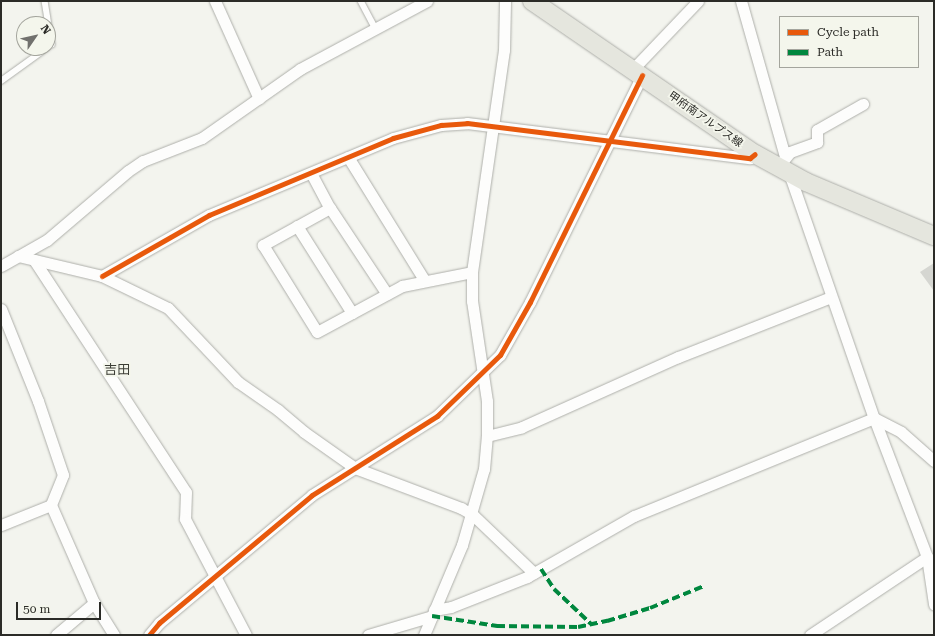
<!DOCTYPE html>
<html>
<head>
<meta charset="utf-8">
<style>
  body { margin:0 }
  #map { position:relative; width:935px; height:636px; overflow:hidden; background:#f3f4ee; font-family:"Roboto Serif","Noto Sans JP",serif }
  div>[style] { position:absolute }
  .building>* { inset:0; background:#d5d6d1 }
  .roads { filter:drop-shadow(0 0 1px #aeafaa) drop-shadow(0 0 1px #aeafaa) }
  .service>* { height:5.5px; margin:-2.75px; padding:0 2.75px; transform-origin:2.75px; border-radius:2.75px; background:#fdfdfc }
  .minor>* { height:11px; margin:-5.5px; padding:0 5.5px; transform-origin:5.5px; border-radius:5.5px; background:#fdfdfc }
  .primary>* { height:18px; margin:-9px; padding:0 9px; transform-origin:9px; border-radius:9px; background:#e5e6de }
  .quiet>* { height:4px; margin-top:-2px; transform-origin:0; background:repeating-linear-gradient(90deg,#00873e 0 8px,transparent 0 12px) }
  .cycleway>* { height:5px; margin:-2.5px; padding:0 2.5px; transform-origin:2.5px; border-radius:2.5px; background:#e8590c }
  span { translate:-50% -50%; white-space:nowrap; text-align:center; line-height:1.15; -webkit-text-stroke:3.5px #f4f6ec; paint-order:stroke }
  .street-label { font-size:11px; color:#2b2b27 }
  .quarter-label { font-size:13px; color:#3c3e36 }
  .frame { position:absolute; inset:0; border:2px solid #2b2b27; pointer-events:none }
  .legend { position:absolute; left:779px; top:16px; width:140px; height:52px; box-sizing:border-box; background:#f4f6ec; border:1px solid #a4a59d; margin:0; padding:5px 7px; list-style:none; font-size:12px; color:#2b2b27 }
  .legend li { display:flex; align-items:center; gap:8px; height:20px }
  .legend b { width:20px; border:1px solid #a4a59d }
  .north { position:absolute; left:16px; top:16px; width:40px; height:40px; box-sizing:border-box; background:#f4f6ec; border:1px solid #a4a59d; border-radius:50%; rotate:56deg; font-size:11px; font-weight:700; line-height:16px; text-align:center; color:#2b2b27 }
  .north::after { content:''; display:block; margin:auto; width:14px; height:18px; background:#71716d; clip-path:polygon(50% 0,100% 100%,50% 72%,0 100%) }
  .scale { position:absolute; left:16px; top:602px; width:85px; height:18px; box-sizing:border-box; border:2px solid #2b2b27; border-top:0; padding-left:5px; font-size:12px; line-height:14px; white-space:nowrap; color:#2b2b27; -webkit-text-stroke:3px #f4f6ec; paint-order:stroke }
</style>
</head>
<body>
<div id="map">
  <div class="building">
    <i style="clip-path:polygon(934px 263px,934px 291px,920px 272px)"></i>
  </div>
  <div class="roads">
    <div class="service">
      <i style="left:45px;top:1px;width:44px;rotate:80.8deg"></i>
      <i style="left:52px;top:44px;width:5px;rotate:143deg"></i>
      <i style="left:361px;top:1px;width:32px;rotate:62deg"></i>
      <i style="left:1px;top:81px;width:57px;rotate:-35.7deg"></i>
    </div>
    <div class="minor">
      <i style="left:215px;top:1px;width:107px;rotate:65.8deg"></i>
      <i style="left:741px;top:1px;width:162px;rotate:74.2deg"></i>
      <i style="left:633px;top:69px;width:94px;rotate:-46.3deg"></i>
      <i style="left:348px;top:157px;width:146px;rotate:58.2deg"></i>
      <i style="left:782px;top:162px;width:13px;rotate:-51deg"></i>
      <i style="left:790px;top:152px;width:29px;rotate:-20deg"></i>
      <i style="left:817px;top:142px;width:12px;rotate:-90deg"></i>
      <i style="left:817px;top:130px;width:53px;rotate:-29.5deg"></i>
      <i style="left:311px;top:173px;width:40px;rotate:62deg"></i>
      <i style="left:330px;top:208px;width:103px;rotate:56.5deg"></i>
      <i style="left:789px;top:173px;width:259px;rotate:70.9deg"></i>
      <i style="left:874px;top:418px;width:149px;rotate:69.1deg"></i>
      <i style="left:927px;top:557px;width:48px;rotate:81.5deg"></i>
      <i style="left:330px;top:208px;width:77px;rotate:151.1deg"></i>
      <i style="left:263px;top:245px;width:102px;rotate:58.2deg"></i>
      <i style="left:317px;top:332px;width:97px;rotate:-28.4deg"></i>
      <i style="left:402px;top:286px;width:71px;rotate:-11.3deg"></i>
      <i style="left:297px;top:226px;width:103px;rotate:57.7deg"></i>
      <i style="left:18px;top:256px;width:86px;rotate:13.4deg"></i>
      <i style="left:102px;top:276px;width:73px;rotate:25.9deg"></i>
      <i style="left:168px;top:308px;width:102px;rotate:46.6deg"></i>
      <i style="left:238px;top:382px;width:49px;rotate:35deg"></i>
      <i style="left:278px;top:410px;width:34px;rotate:40deg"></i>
      <i style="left:304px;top:432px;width:62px;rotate:35.2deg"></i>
      <i style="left:355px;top:468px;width:113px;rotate:20.7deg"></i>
      <i style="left:461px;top:508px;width:14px;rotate:30deg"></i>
      <i style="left:473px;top:515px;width:84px;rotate:43.6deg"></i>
      <i style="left:34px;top:260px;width:277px;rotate:56.8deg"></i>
      <i style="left:186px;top:492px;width:27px;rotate:92deg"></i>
      <i style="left:185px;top:519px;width:131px;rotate:62.3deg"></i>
      <i style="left:1px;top:266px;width:53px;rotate:-29.5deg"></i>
      <i style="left:47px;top:240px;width:106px;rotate:-40.4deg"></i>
      <i style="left:128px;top:171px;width:18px;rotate:-34deg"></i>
      <i style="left:143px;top:161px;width:63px;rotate:-21.3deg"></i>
      <i style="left:202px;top:138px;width:120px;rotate:-35.1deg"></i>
      <i style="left:300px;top:69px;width:144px;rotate:-28.2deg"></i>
      <i style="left:102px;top:276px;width:123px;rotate:-29.7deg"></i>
      <i style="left:209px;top:215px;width:199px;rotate:-22.7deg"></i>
      <i style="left:393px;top:138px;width:50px;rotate:-15.2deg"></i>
      <i style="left:441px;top:125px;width:26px;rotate:-4deg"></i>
      <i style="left:467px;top:123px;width:285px;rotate:7.1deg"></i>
      <i style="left:750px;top:158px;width:6px;rotate:-39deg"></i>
      <i style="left:1px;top:309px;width:99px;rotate:68.1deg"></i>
      <i style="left:38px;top:401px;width:78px;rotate:71.3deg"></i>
      <i style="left:63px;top:475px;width:32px;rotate:112deg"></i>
      <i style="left:51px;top:505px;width:54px;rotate:158.2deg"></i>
      <i style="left:487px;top:436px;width:36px;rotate:-14deg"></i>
      <i style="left:522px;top:427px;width:171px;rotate:-24.2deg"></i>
      <i style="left:678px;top:357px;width:164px;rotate:-21.4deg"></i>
      <i style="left:51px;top:505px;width:107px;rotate:66.3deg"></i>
      <i style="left:94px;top:603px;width:38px;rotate:58deg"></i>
      <i style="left:434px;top:610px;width:17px;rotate:-10deg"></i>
      <i style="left:451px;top:607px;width:82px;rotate:-21.5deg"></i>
      <i style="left:527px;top:577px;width:123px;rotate:-29.7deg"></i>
      <i style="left:634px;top:516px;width:259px;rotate:-22.2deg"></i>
      <i style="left:874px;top:418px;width:30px;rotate:27deg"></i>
      <i style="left:901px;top:432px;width:44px;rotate:41.3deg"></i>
      <i style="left:56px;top:635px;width:50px;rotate:-40.1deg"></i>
      <i style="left:149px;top:635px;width:16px;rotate:-50deg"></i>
      <i style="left:159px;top:623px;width:199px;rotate:-39.9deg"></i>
      <i style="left:312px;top:495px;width:148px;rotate:-32.3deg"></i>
      <i style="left:437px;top:416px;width:88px;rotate:-44.1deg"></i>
      <i style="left:500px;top:355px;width:61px;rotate:-60.5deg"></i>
      <i style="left:530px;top:302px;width:253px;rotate:-63.7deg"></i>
      <i style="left:368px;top:635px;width:67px;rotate:-16.5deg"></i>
      <i style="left:424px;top:635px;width:98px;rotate:-67.1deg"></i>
      <i style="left:462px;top:545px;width:79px;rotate:-73.9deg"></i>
      <i style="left:484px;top:469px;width:33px;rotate:-85deg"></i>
      <i style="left:487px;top:436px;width:35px;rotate:-90deg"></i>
      <i style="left:487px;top:401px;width:101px;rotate:-98.5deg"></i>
      <i style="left:472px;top:301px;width:29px;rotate:-90deg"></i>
      <i style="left:472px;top:272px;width:224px;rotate:-81.8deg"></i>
      <i style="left:504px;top:50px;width:49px;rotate:-88.8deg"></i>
      <i style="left:810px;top:635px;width:141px;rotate:-33.7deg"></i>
    </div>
    <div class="primary">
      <i style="left:532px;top:1px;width:270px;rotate:34.5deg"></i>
      <i style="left:755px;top:154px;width:58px;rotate:28.8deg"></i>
      <i style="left:806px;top:182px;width:139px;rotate:22.9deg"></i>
    </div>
  </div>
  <div class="quiet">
    <i style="left:541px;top:569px;width:24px;rotate:57deg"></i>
    <i style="left:554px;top:589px;width:51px;rotate:43.4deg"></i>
    <i style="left:432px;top:616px;width:66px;rotate:8.7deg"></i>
    <i style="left:497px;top:626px;width:81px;rotate:0.7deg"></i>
    <i style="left:578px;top:627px;width:30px;rotate:-12deg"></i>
    <i style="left:607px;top:621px;width:45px;rotate:-16.8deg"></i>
    <i style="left:650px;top:608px;width:58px;rotate:-22.2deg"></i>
  </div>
  <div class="cycleway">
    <i style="left:102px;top:276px;width:123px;rotate:-29.7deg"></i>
    <i style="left:209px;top:215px;width:199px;rotate:-22.7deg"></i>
    <i style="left:393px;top:138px;width:50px;rotate:-15.2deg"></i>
    <i style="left:441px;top:125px;width:26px;rotate:-4deg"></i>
    <i style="left:467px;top:123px;width:285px;rotate:7.1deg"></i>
    <i style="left:750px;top:158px;width:6px;rotate:-39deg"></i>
    <i style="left:149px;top:635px;width:16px;rotate:-50deg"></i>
    <i style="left:159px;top:623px;width:199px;rotate:-39.9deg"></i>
    <i style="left:312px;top:495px;width:148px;rotate:-32.3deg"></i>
    <i style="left:437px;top:416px;width:88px;rotate:-44.1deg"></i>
    <i style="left:500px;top:355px;width:61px;rotate:-60.5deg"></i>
    <i style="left:530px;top:302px;width:253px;rotate:-63.7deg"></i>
  </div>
  <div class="street-label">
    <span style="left:705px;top:120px;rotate:35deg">甲府南アルプス線</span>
  </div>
  <div class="quarter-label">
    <span style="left:117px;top:370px">吉田</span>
  </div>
  <div class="frame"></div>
  <ul class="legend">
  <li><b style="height:5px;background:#e8590c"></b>Cycle path</li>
  <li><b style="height:5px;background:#00873e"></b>Path</li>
  </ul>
  <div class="north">N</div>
  <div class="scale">50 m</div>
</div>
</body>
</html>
